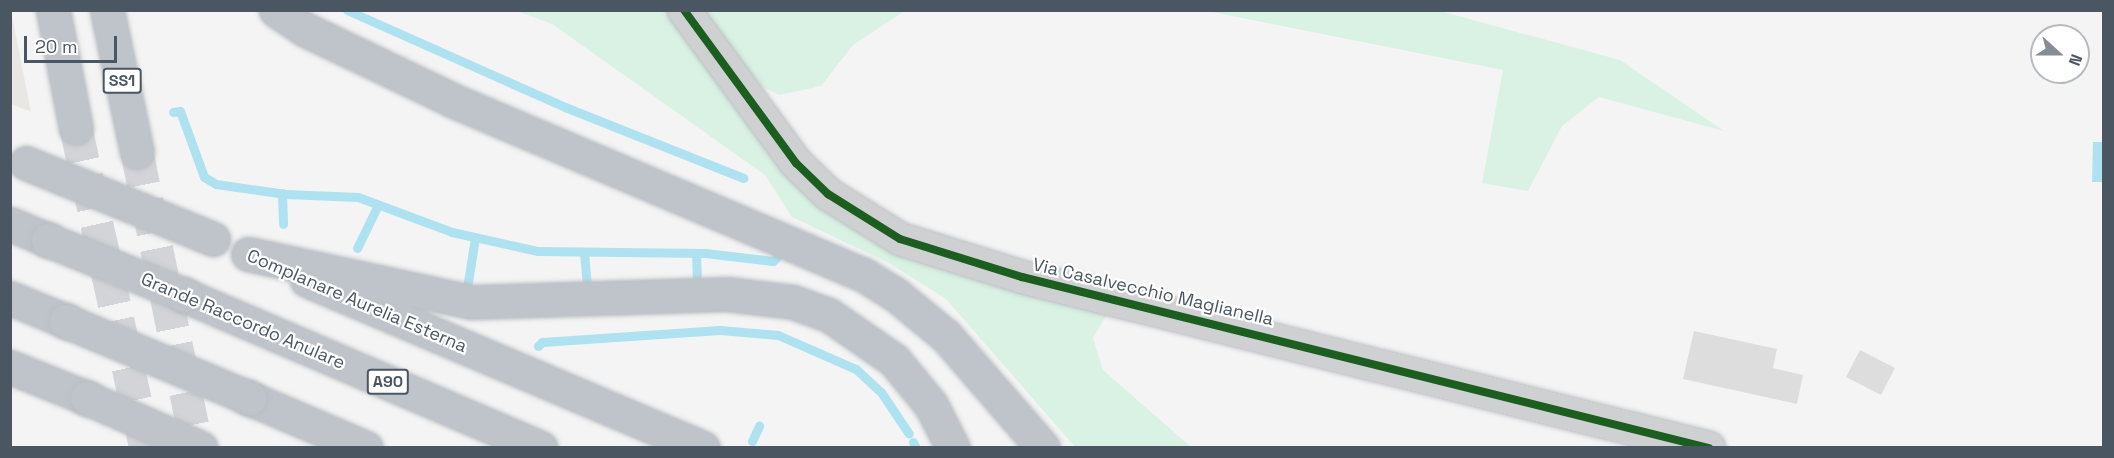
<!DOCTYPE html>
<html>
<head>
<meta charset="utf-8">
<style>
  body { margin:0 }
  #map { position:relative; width:2114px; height:458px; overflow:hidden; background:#f4f4f4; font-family:"Space Grotesk",sans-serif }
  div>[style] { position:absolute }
  .commercial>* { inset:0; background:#e8e7e3 }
  .green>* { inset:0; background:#d9f2e3 }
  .water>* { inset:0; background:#aee2f0 }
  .stream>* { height:9px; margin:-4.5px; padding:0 4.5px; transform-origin:4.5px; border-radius:4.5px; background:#aee2f0 }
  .building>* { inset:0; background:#ddddde }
  .highway-tunnel>* { height:33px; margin-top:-16.5px; transform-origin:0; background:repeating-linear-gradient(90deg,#d2d4d7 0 33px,transparent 0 49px) }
  .roads { filter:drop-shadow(0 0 2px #b9bec3) drop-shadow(0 0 2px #b9bec3) }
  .minor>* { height:32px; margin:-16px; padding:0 16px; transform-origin:16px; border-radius:16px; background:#ced0d2 }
  .highway>* { height:33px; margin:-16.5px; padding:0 16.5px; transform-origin:16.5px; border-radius:16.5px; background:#bec4c9 }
  .bridges { filter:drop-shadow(0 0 2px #b9bec3) drop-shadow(0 0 2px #b9bec3) }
  .highway-bridge>* { height:33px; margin:-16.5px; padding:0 16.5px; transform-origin:16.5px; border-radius:16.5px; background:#bec4c9 }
  .cycleway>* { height:8px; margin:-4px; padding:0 4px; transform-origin:4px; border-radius:4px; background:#1b5e20 }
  span { translate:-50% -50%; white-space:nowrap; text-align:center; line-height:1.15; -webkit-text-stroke:4.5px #fff; paint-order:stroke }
  .shield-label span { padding:2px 4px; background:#fff; border:2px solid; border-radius:4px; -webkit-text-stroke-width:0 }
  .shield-label { font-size:16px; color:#4a5661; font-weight:700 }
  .street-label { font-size:18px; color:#4a5661 }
  .frame { position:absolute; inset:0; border:12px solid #4a5661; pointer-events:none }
  .north { position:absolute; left:2030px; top:24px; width:60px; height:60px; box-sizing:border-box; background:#fff; border:2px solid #b7bbc0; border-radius:50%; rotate:111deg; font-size:16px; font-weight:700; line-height:24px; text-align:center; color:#4a5661 }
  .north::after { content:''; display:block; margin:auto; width:21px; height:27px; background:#868d94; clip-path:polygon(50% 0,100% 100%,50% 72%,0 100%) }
  .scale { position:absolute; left:24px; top:36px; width:93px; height:27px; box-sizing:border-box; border:3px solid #4a5661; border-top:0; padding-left:8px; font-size:18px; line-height:21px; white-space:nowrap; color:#4a5661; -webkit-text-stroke:4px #fff; paint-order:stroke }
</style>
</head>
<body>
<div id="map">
  <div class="commercial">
    <i style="clip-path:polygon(10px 11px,11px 11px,31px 112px,11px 104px)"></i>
  </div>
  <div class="green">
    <i style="clip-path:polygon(517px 11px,673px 11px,826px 200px,1104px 309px,1106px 316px,1093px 338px,1103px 370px,1191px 447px,1075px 447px,946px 299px,887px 262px,792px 217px,765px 175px,552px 24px)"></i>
    <i style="clip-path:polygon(705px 11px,914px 11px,903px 12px,853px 45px,821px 86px,779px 95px,757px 84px)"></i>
    <i style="clip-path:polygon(1207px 11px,1440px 11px,1620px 60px,1724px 131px,1599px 97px,1562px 126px,1528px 191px,1482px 183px,1503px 70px)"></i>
  </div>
  <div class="water">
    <i style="clip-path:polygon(2093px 142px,2103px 142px,2103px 182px,2092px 182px)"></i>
  </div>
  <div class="stream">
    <i style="left:347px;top:10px;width:239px;rotate:24deg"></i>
    <i style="left:565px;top:107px;width:192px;rotate:21.7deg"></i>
    <i style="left:173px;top:112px;width:7px;rotate:-8deg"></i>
    <i style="left:180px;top:111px;width:70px;rotate:70deg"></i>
    <i style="left:204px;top:177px;width:14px;rotate:30deg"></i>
    <i style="left:216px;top:184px;width:70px;rotate:8.2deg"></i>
    <i style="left:285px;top:194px;width:73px;rotate:2.4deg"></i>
    <i style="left:358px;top:197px;width:100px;rotate:20.4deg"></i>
    <i style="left:452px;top:232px;width:88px;rotate:12.5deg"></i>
    <i style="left:538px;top:251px;width:167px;rotate:0.7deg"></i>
    <i style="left:705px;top:253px;width:68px;rotate:6.7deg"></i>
    <i style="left:773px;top:261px;width:10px;rotate:-45deg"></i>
    <i style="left:282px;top:193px;width:31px;rotate:88deg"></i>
    <i style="left:357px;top:248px;width:48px;rotate:-64deg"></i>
    <i style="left:584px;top:252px;width:36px;rotate:85deg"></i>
    <i style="left:696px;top:253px;width:25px;rotate:88deg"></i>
    <i style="left:467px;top:288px;width:51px;rotate:-80.9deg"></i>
    <i style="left:538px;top:346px;width:6px;rotate:-45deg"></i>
    <i style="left:542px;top:342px;width:178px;rotate:-3.9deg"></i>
    <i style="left:720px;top:330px;width:58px;rotate:4.9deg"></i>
    <i style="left:778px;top:335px;width:85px;rotate:23.6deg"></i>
    <i style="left:856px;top:369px;width:34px;rotate:43deg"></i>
    <i style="left:881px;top:392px;width:50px;rotate:56.3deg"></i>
    <i style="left:752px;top:441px;width:17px;rotate:-65deg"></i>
    <i style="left:913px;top:442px;width:7px;rotate:63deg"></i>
  </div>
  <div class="building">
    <i style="clip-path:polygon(1694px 331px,1777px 349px,1773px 368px,1803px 375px,1797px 404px,1683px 379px)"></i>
    <i style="clip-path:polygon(1860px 350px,1895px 368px,1881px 395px,1846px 377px)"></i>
  </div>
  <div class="highway-tunnel">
    <i style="left:76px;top:128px;width:328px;rotate:77.7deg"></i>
    <i style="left:137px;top:152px;width:302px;rotate:78.5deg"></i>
  </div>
  <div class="roads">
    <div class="minor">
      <i style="left:684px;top:10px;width:190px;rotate:53.8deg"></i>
      <i style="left:796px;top:163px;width:45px;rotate:44.1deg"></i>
      <i style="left:828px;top:194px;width:85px;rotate:32deg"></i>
      <i style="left:900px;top:239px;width:128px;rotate:17.3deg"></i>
      <i style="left:1022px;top:277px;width:708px;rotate:13.98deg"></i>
    </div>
    <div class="highway">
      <i style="left:53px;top:10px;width:120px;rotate:79deg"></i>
      <i style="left:107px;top:10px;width:145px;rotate:78.1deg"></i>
      <i style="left:276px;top:10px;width:34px;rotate:34deg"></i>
      <i style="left:304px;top:29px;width:166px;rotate:25.6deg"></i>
      <i style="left:454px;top:101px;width:445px;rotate:23deg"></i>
      <i style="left:864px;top:275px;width:36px;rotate:32deg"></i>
      <i style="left:895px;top:294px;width:66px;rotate:39.5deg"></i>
      <i style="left:946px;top:336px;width:148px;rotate:49.1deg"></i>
      <i style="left:10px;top:224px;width:41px;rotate:22.8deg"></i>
      <i style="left:248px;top:254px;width:228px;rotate:12.1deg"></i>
      <i style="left:471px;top:302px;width:256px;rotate:-1.8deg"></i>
      <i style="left:727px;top:294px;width:66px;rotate:6.9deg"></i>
      <i style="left:793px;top:302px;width:38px;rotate:20deg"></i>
      <i style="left:829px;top:315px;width:79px;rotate:34.7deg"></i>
      <i style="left:894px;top:360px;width:58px;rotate:50.6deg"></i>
      <i style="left:931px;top:405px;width:48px;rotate:62.9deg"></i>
      <i style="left:307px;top:280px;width:430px;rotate:23deg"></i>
      <i style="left:184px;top:295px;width:388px;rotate:23.2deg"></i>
      <i style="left:10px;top:298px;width:61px;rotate:22.3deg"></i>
      <i style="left:10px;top:367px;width:83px;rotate:21.9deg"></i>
      <i style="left:249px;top:398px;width:127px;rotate:23.1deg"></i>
    </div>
  </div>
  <div class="bridges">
    <div class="highway-bridge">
      <i style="left:26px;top:163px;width:202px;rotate:22.1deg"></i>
      <i style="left:48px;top:240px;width:147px;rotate:22deg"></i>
      <i style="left:66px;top:321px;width:199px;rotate:22.8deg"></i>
      <i style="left:87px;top:398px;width:124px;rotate:23.7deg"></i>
    </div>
  </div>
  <div class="cycleway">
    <i style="left:684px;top:10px;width:190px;rotate:53.8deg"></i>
    <i style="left:796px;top:163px;width:45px;rotate:44.1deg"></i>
    <i style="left:828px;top:194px;width:85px;rotate:32deg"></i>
    <i style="left:900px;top:239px;width:128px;rotate:17.3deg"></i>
    <i style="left:1022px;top:277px;width:708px;rotate:13.98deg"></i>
  </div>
  <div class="shield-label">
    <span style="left:122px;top:81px">SS1</span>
    <span style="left:388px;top:382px">A90</span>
  </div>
  <div class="street-label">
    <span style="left:1153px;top:292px;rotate:13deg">Via Casalvecchio Maglianella</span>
    <span style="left:357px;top:301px;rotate:23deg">Complanare Aurelia Esterna</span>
    <span style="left:243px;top:321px;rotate:23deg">Grande Raccordo Anulare</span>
  </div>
  <div class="frame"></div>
  <div class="north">N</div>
  <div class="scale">20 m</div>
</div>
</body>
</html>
